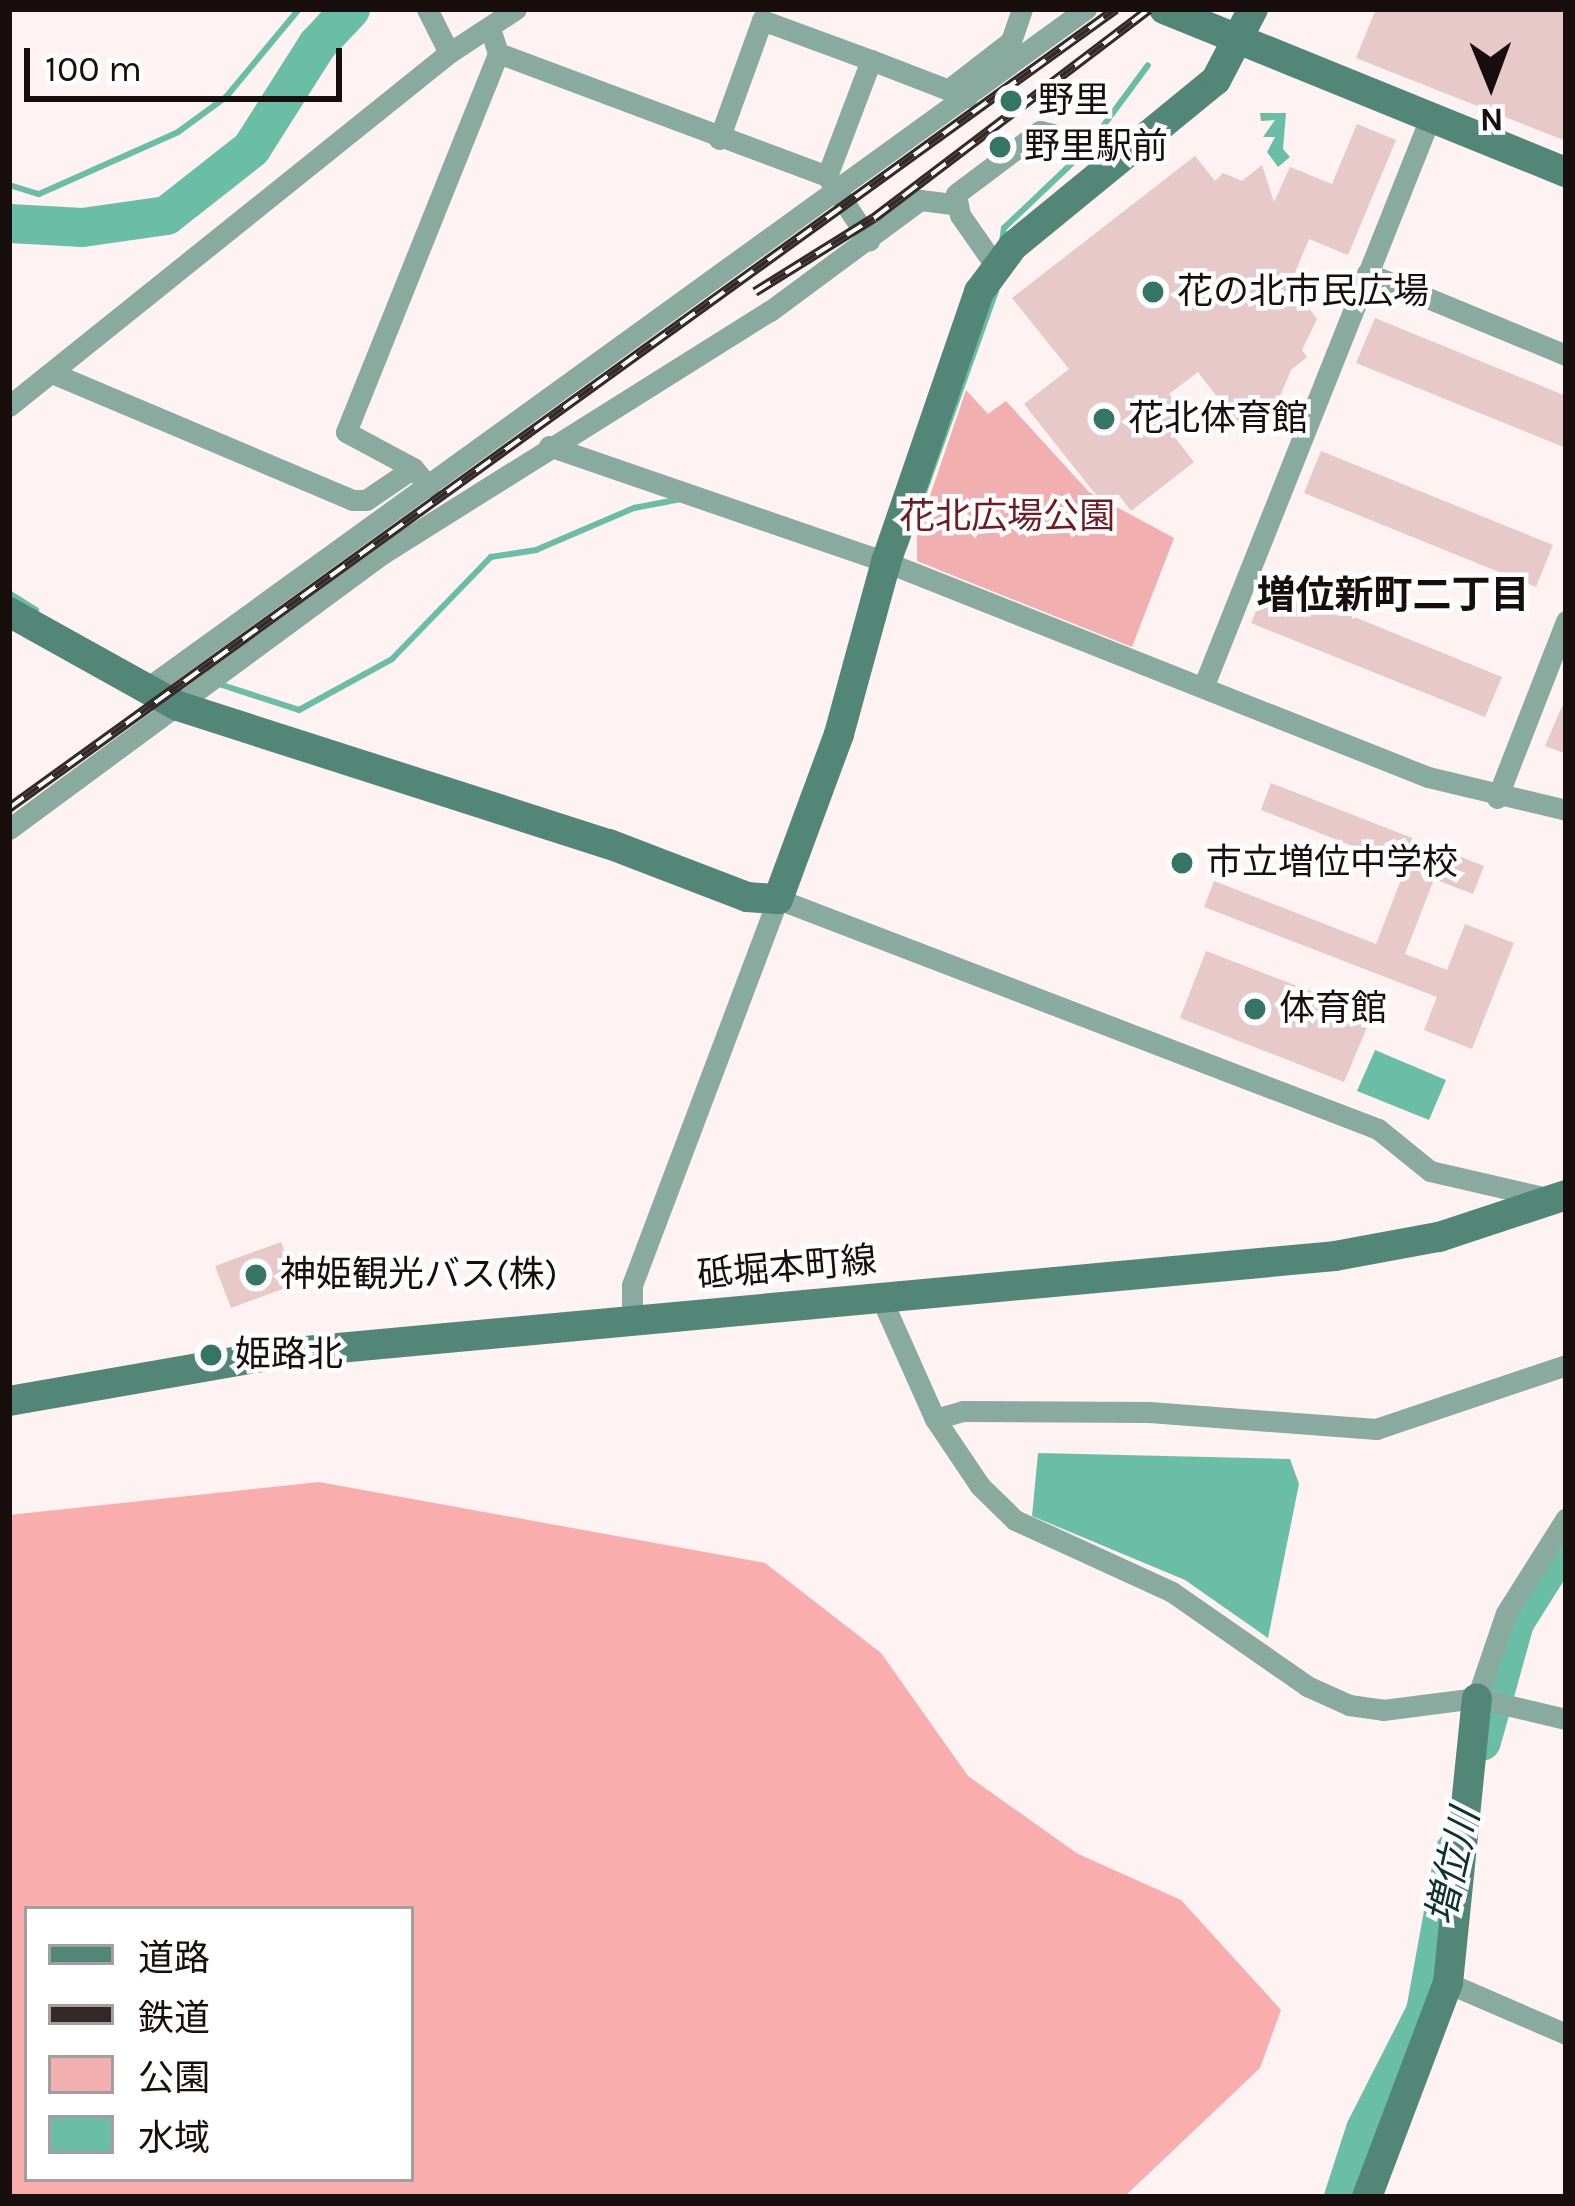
<!DOCTYPE html>
<html>
<head>
<meta charset="utf-8">
<style>
  body { margin:0 }
  #map { position:relative; width:1575px; height:2206px; overflow:hidden; background:#fef2f2; font-family:Karla,"Noto Sans JP",sans-serif }
  div>[style] { position:absolute }
  .green>* { inset:0; background:#f2afaf }
  .forest>* { inset:0; background:#f9adad }
  .water>* { inset:0; background:#6bbea6 }
  .stream>* { height:6px; margin:-3px; padding:0 3px; transform-origin:3px; border-radius:3px; background:#6bbea6 }
  .river>* { height:39px; margin:-19.5px; padding:0 19.5px; transform-origin:19.5px; border-radius:19.5px; background:#6bbea6 }
  .building>* { inset:0; background:#e6c9c8 }
  .street>* { height:21px; margin:-10.5px; padding:0 10.5px; transform-origin:10.5px; border-radius:10.5px; background:#89aa9f }
  .secondary>* { height:30px; margin:-15px; padding:0 15px; transform-origin:15px; border-radius:15px; background:#528676 }
  .rail>* { height:10px; margin-top:-5px; transform-origin:0; background:repeating-linear-gradient(90deg,#fff 0 18px,#332929 0 36px); box-sizing:border-box; border-block:3px solid #332929 }
  .dots>* { width:33px; height:33px; translate:-50% -50%; box-sizing:border-box; border:6px solid #fff; border-radius:50% }
  span { translate:-50% -50%; white-space:nowrap; text-align:center; line-height:1.15; -webkit-text-stroke:9px #fff; paint-order:stroke }
  .poi-label { font-size:36px; color:#180e0e }
  .left { translate:0 -50%; text-align:left }
  .park-label { font-size:36px; color:#701a24 }
  .street-label { font-size:36px; color:#180e0e }
  .neighbourhood-label { font-size:39px; color:#180e0e; font-weight:700 }
  .water-label { font-size:39px; color:#0b3329; font-style:italic }
  .frame { position:absolute; inset:0; border:12px solid #180e0e; pointer-events:none }
  .legend { position:absolute; left:24px; top:1906px; width:390px; height:276px; box-sizing:border-box; background:#fff; border:3px solid #a39f9f; margin:0; padding:15px 21px; list-style:none; font-size:36px; color:#180e0e }
  .legend li { display:flex; align-items:center; gap:24px; height:60px }
  .legend b { width:60px; border:3px solid #a39f9f }
  .north { position:absolute; left:1431px; top:24px; width:120px; height:120px; -webkit-text-stroke:9px #fff; paint-order:stroke; rotate:179deg; font-size:33px; font-weight:700; line-height:48px; text-align:center; color:#180e0e }
  .north::after { content:''; display:block; margin:auto; width:42px; height:54px; background:#180e0e; clip-path:polygon(50% 0,100% 100%,50% 72%,0 100%) }
  .scale { position:absolute; left:24px; top:48px; width:318px; height:54px; box-sizing:border-box; border:6px solid #180e0e; border-top:0; padding-left:15px; font-size:36px; line-height:42px; white-space:nowrap; color:#180e0e; -webkit-text-stroke:9px #fff; paint-order:stroke }
</style>
</head>
<body>
<div id="map">
  <div class="green">
    <i style="clip-path:polygon(966px 390px,988px 414px,1006px 401px,1089px 492px,1174px 538px,1132px 647px,917px 561px,917px 534px)"></i>
  </div>
  <div class="forest">
    <i style="clip-path:polygon(evenodd,319px 1482px,765px 1563px,881px 1653px,968px 1776px,1078px 1854px,1181px 1900px,1281px 2010px,1260px 2068px,1124px 2197px,9px 2197px,9px 1515px,319px 1482px,27px 1909px,411px 1909px,411px 2179px,27px 2179px,27px 1909px)"></i>
  </div>
  <div class="water">
    <i style="clip-path:polygon(1260px 113px,1286px 113px,1283px 149px,1290px 157px,1278px 167px,1267px 152px,1275px 137px,1263px 137px,1275px 120px,1261px 121px)"></i>
    <i style="clip-path:polygon(1375px 1050px,1446px 1080px,1429px 1120px,1357px 1091px)"></i>
    <i style="clip-path:polygon(1038px 1453px,1290px 1459px,1299px 1484px,1268px 1638px,1185px 1580px,1032px 1516px)"></i>
  </div>
  <div class="stream">
    <i style="left:1095px;top:137px;width:89px;rotate:-53.6deg"></i>
    <i style="left:9px;top:185px;width:31px;rotate:17deg"></i>
    <i style="left:39px;top:194px;width:152px;rotate:-24deg"></i>
    <i style="left:178px;top:132px;width:59px;rotate:-36.1deg"></i>
    <i style="left:226px;top:97px;width:114px;rotate:-50.3deg"></i>
    <i style="left:1002px;top:242px;width:14px;rotate:-82deg"></i>
    <i style="left:1004px;top:228px;width:116px;rotate:-43.6deg"></i>
    <i style="left:904px;top:548px;width:273px;rotate:-70.3deg"></i>
    <i style="left:9px;top:593px;width:32px;rotate:32deg"></i>
    <i style="left:219px;top:684px;width:84px;rotate:18deg"></i>
    <i style="left:299px;top:710px;width:106px;rotate:-28.7deg"></i>
    <i style="left:392px;top:659px;width:142px;rotate:-45.9deg"></i>
    <i style="left:491px;top:557px;width:46px;rotate:-8.8deg"></i>
    <i style="left:536px;top:550px;width:107px;rotate:-23.2deg"></i>
    <i style="left:634px;top:508px;width:48px;rotate:-10.8deg"></i>
  </div>
  <div class="river">
    <i style="left:9px;top:223px;width:73px;rotate:3.1deg"></i>
    <i style="left:82px;top:227px;width:85px;rotate:-8.1deg"></i>
    <i style="left:166px;top:215px;width:108px;rotate:-38.2deg"></i>
    <i style="left:251px;top:148px;width:123px;rotate:-57.6deg"></i>
    <i style="left:317px;top:44px;width:48px;rotate:-46.7deg"></i>
    <i style="left:1481px;top:1741px;width:123px;rotate:-74.5deg"></i>
    <i style="left:1514px;top:1622px;width:98px;rotate:-57.9deg"></i>
    <i style="left:1343px;top:2197px;width:71px;rotate:-72.1deg"></i>
    <i style="left:1365px;top:2129px;width:132px;rotate:-63deg"></i>
    <i style="left:1425px;top:2011px;width:163px;rotate:-79.7deg"></i>
  </div>
  <div class="building">
    <i style="clip-path:polygon(1376px 9px,1566px 9px,1566px 141px,1356px 58px)"></i>
    <i style="clip-path:polygon(1357px 124px,1396px 140px,1348px 255px,1309px 239px,1295px 273px,1303px 277px,1297px 292px,1317px 319px,1302px 350px,1307px 357px,1291px 370px,1267px 427px,1253px 422px,1243px 430px,1198px 372px,1169px 394px,1182px 411px,1165px 425px,1194px 462px,1131px 511px,1118px 494px,1104px 505px,1024px 404px,1069px 369px,1012px 298px,1195px 156px,1215px 181px,1223px 173px,1242px 181px,1262px 165px,1274px 202px,1290px 167px,1332px 184px)"></i>
    <i style="clip-path:polygon(1375px 318px,1566px 396px,1566px 448px,1356px 363px)"></i>
    <i style="clip-path:polygon(1321px 451px,1553px 545px,1536px 587px,1304px 493px)"></i>
    <i style="clip-path:polygon(1268px 582px,1502px 677px,1485px 717px,1251px 623px)"></i>
    <i style="clip-path:polygon(1566px 697px,1566px 754px,1545px 746px)"></i>
    <i style="clip-path:polygon(1271px 783px,1484px 866px,1473px 894px,1434px 879px,1405px 954px,1447px 970px,1465px 924px,1514px 943px,1472px 1049px,1424px 1030px,1437px 997px,1204px 907px,1214px 881px,1376px 944px,1406px 867px,1261px 810px)"></i>
    <i style="clip-path:polygon(1206px 951px,1331px 999px,1327px 1009px,1368px 1025px,1344px 1082px,1180px 1018px)"></i>
    <i style="clip-path:polygon(281px 1242px,296px 1284px,231px 1308px,215px 1266px)"></i>
  </div>
  <div class="street">
    <i style="left:427px;top:9px;width:49px;rotate:63.4deg"></i>
    <i style="left:498px;top:53px;width:351px;rotate:20.5deg"></i>
    <i style="left:827px;top:176px;width:77px;rotate:56.7deg"></i>
    <i style="left:953px;top:86px;width:73px;rotate:-37.8deg"></i>
    <i style="left:1011px;top:41px;width:34px;rotate:-71deg"></i>
    <i style="left:719px;top:139px;width:127px;rotate:-70.1deg"></i>
    <i style="left:762px;top:20px;width:116px;rotate:20.2deg"></i>
    <i style="left:827px;top:176px;width:124px;rotate:-69.2deg"></i>
    <i style="left:871px;top:60px;width:103px;rotate:21.1deg"></i>
    <i style="left:997px;top:268px;width:65px;rotate:-124.9deg"></i>
    <i style="left:960px;top:215px;width:21px;rotate:-101deg"></i>
    <i style="left:956px;top:194px;width:105px;rotate:-36.9deg"></i>
    <i style="left:1040px;top:131px;width:61px;rotate:13.3deg"></i>
    <i style="left:1099px;top:145px;width:26px;rotate:43deg"></i>
    <i style="left:1367px;top:273px;width:215px;rotate:22.4deg"></i>
    <i style="left:52px;top:373px;width:326px;rotate:22.9deg"></i>
    <i style="left:352px;top:500px;width:14px"></i>
    <i style="left:366px;top:500px;width:57px;rotate:-34.2deg"></i>
    <i style="left:9px;top:406px;width:564px;rotate:-38.74deg"></i>
    <i style="left:449px;top:53px;width:80px;rotate:-33.3deg"></i>
    <i style="left:549px;top:446px;width:356px;rotate:19deg"></i>
    <i style="left:886px;top:562px;width:583px;rotate:21.64deg"></i>
    <i style="left:1428px;top:777px;width:142px;rotate:13.4deg"></i>
    <i style="left:429px;top:487px;width:25px;rotate:-130deg"></i>
    <i style="left:413px;top:468px;width:76px;rotate:-151.8deg"></i>
    <i style="left:346px;top:432px;width:408px;rotate:-68.1deg"></i>
    <i style="left:498px;top:53px;width:26px;rotate:-108deg"></i>
    <i style="left:1204px;top:685px;width:610px;rotate:-68.27deg"></i>
    <i style="left:143px;top:691px;width:1164px;rotate:-35.88deg"></i>
    <i style="left:1497px;top:798px;width:190px;rotate:-68.7deg"></i>
    <i style="left:9px;top:829px;width:463px;rotate:-36.4deg"></i>
    <i style="left:382px;top:554px;width:458px;rotate:-32.1deg"></i>
    <i style="left:770px;top:311px;width:187px;rotate:-36.5deg"></i>
    <i style="left:920px;top:200px;width:35px;rotate:7deg"></i>
    <i style="left:882px;top:1300px;width:130px;rotate:66deg"></i>
    <i style="left:935px;top:1419px;width:81px;rotate:56.1deg"></i>
    <i style="left:980px;top:1486px;width:49px;rotate:44.2deg"></i>
    <i style="left:1015px;top:1520px;width:173px;rotate:24.6deg"></i>
    <i style="left:1172px;top:1592px;width:165px;rotate:34.8deg"></i>
    <i style="left:1307px;top:1686px;width:46px;rotate:24.3deg"></i>
    <i style="left:1349px;top:1705px;width:34px;rotate:8deg"></i>
    <i style="left:1383px;top:1710px;width:95px;rotate:-7.3deg"></i>
    <i style="left:1477px;top:1698px;width:91px;rotate:13.3deg"></i>
    <i style="left:632px;top:1320px;width:35px;rotate:-90deg"></i>
    <i style="left:632px;top:1285px;width:413px;rotate:-69.3deg"></i>
    <i style="left:778px;top:899px;width:643px;rotate:20.97deg"></i>
    <i style="left:1378px;top:1129px;width:67px;rotate:38.9deg"></i>
    <i style="left:1430px;top:1171px;width:120px;rotate:13deg"></i>
    <i style="left:935px;top:1419px;width:29px;rotate:-16deg"></i>
    <i style="left:963px;top:1411px;width:186px;rotate:0.3deg"></i>
    <i style="left:1149px;top:1412px;width:228px;rotate:4.3deg"></i>
    <i style="left:1376px;top:1429px;width:200px;rotate:-18.6deg"></i>
    <i style="left:1477px;top:1698px;width:90px;rotate:-71.2deg"></i>
    <i style="left:1506px;top:1613px;width:112px;rotate:-57.7deg"></i>
    <i style="left:1448px;top:1983px;width:129px;rotate:23.4deg"></i>
  </div>
  <div class="secondary">
    <i style="left:1164px;top:9px;width:434px;rotate:22.1deg"></i>
    <i style="left:9px;top:612px;width:193px;rotate:29.1deg"></i>
    <i style="left:178px;top:706px;width:453px;rotate:17.8deg"></i>
    <i style="left:609px;top:844px;width:148px;rotate:21deg"></i>
    <i style="left:747px;top:897px;width:31px;rotate:4deg"></i>
    <i style="left:778px;top:899px;width:176px;rotate:-69.7deg"></i>
    <i style="left:839px;top:734px;width:178px;rotate:-74.7deg"></i>
    <i style="left:886px;top:562px;width:286px;rotate:-71deg"></i>
    <i style="left:979px;top:292px;width:57px;rotate:-53.5deg"></i>
    <i style="left:1013px;top:246px;width:262px;rotate:-39.3deg"></i>
    <i style="left:1216px;top:80px;width:80px;rotate:-62.5deg"></i>
    <i style="left:9px;top:1401px;width:279px;rotate:-9.9deg"></i>
    <i style="left:284px;top:1353px;width:1055px;rotate:-5.27deg"></i>
    <i style="left:1335px;top:1256px;width:106px;rotate:-10.4deg"></i>
    <i style="left:1439px;top:1237px;width:134px;rotate:-18.3deg"></i>
    <i style="left:1367px;top:2197px;width:229px;rotate:-69.3deg"></i>
    <i style="left:1448px;top:1983px;width:286px;rotate:-84.2deg"></i>
  </div>
  <div class="rail">
    <i style="left:755px;top:292px;width:140px;rotate:-31.9deg"></i>
    <i style="left:874px;top:218px;width:345px;rotate:-37.2deg"></i>
    <i style="left:9px;top:808px;width:1365px;rotate:-35.82deg"></i>
  </div>
  <div class="dots">
    <i style="left:1011px;top:101px;background:#357564"></i>
    <i style="left:1000px;top:147px;background:#357564"></i>
    <i style="left:1153px;top:292px;background:#357564"></i>
    <i style="left:1104px;top:419px;background:#357564"></i>
    <i style="left:1182px;top:863px;background:#357564"></i>
    <i style="left:1255px;top:1009px;background:#357564"></i>
    <i style="left:256px;top:1275px;background:#357564"></i>
    <i style="left:211px;top:1355px;background:#357564"></i>
  </div>
  <div class="poi-label">
    <span class="left" style="left:1038px;top:101px">野里</span>
    <span class="left" style="left:1024px;top:147px">野里駅前</span>
    <span class="left" style="left:1177px;top:292px">花の北市民広場</span>
    <span class="left" style="left:1128px;top:419px">花北体育館</span>
    <span class="left" style="left:1206px;top:863px">市立増位中学校</span>
    <span class="left" style="left:1279px;top:1009px">体育館</span>
    <span class="left" style="left:280px;top:1275px">神姫観光バス(株)</span>
    <span class="left" style="left:235px;top:1355px">姫路北</span>
  </div>
  <div class="park-label">
    <span style="left:1007px;top:517px">花北広場公園</span>
  </div>
  <div class="street-label">
    <span style="left:787px;top:1268px;rotate:-5deg">砥堀本町線</span>
  </div>
  <div class="neighbourhood-label">
    <span style="left:1393px;top:595px">増位新町二丁目</span>
  </div>
  <div class="water-label">
    <span style="left:1453px;top:1867px;rotate:-77deg">増位川</span>
  </div>
  <div class="frame"></div>
  <ul class="legend">
  <li><b style="height:15px;background:#528676"></b>道路</li>
  <li><b style="height:15px;background:#332929"></b>鉄道</li>
  <li><b style="height:33px;background:#f2afaf"></b>公園</li>
  <li><b style="height:33px;background:#6bbea6"></b>水域</li>
  </ul>
  <div class="north">N</div>
  <div class="scale">100 m</div>
</div>
</body>
</html>
